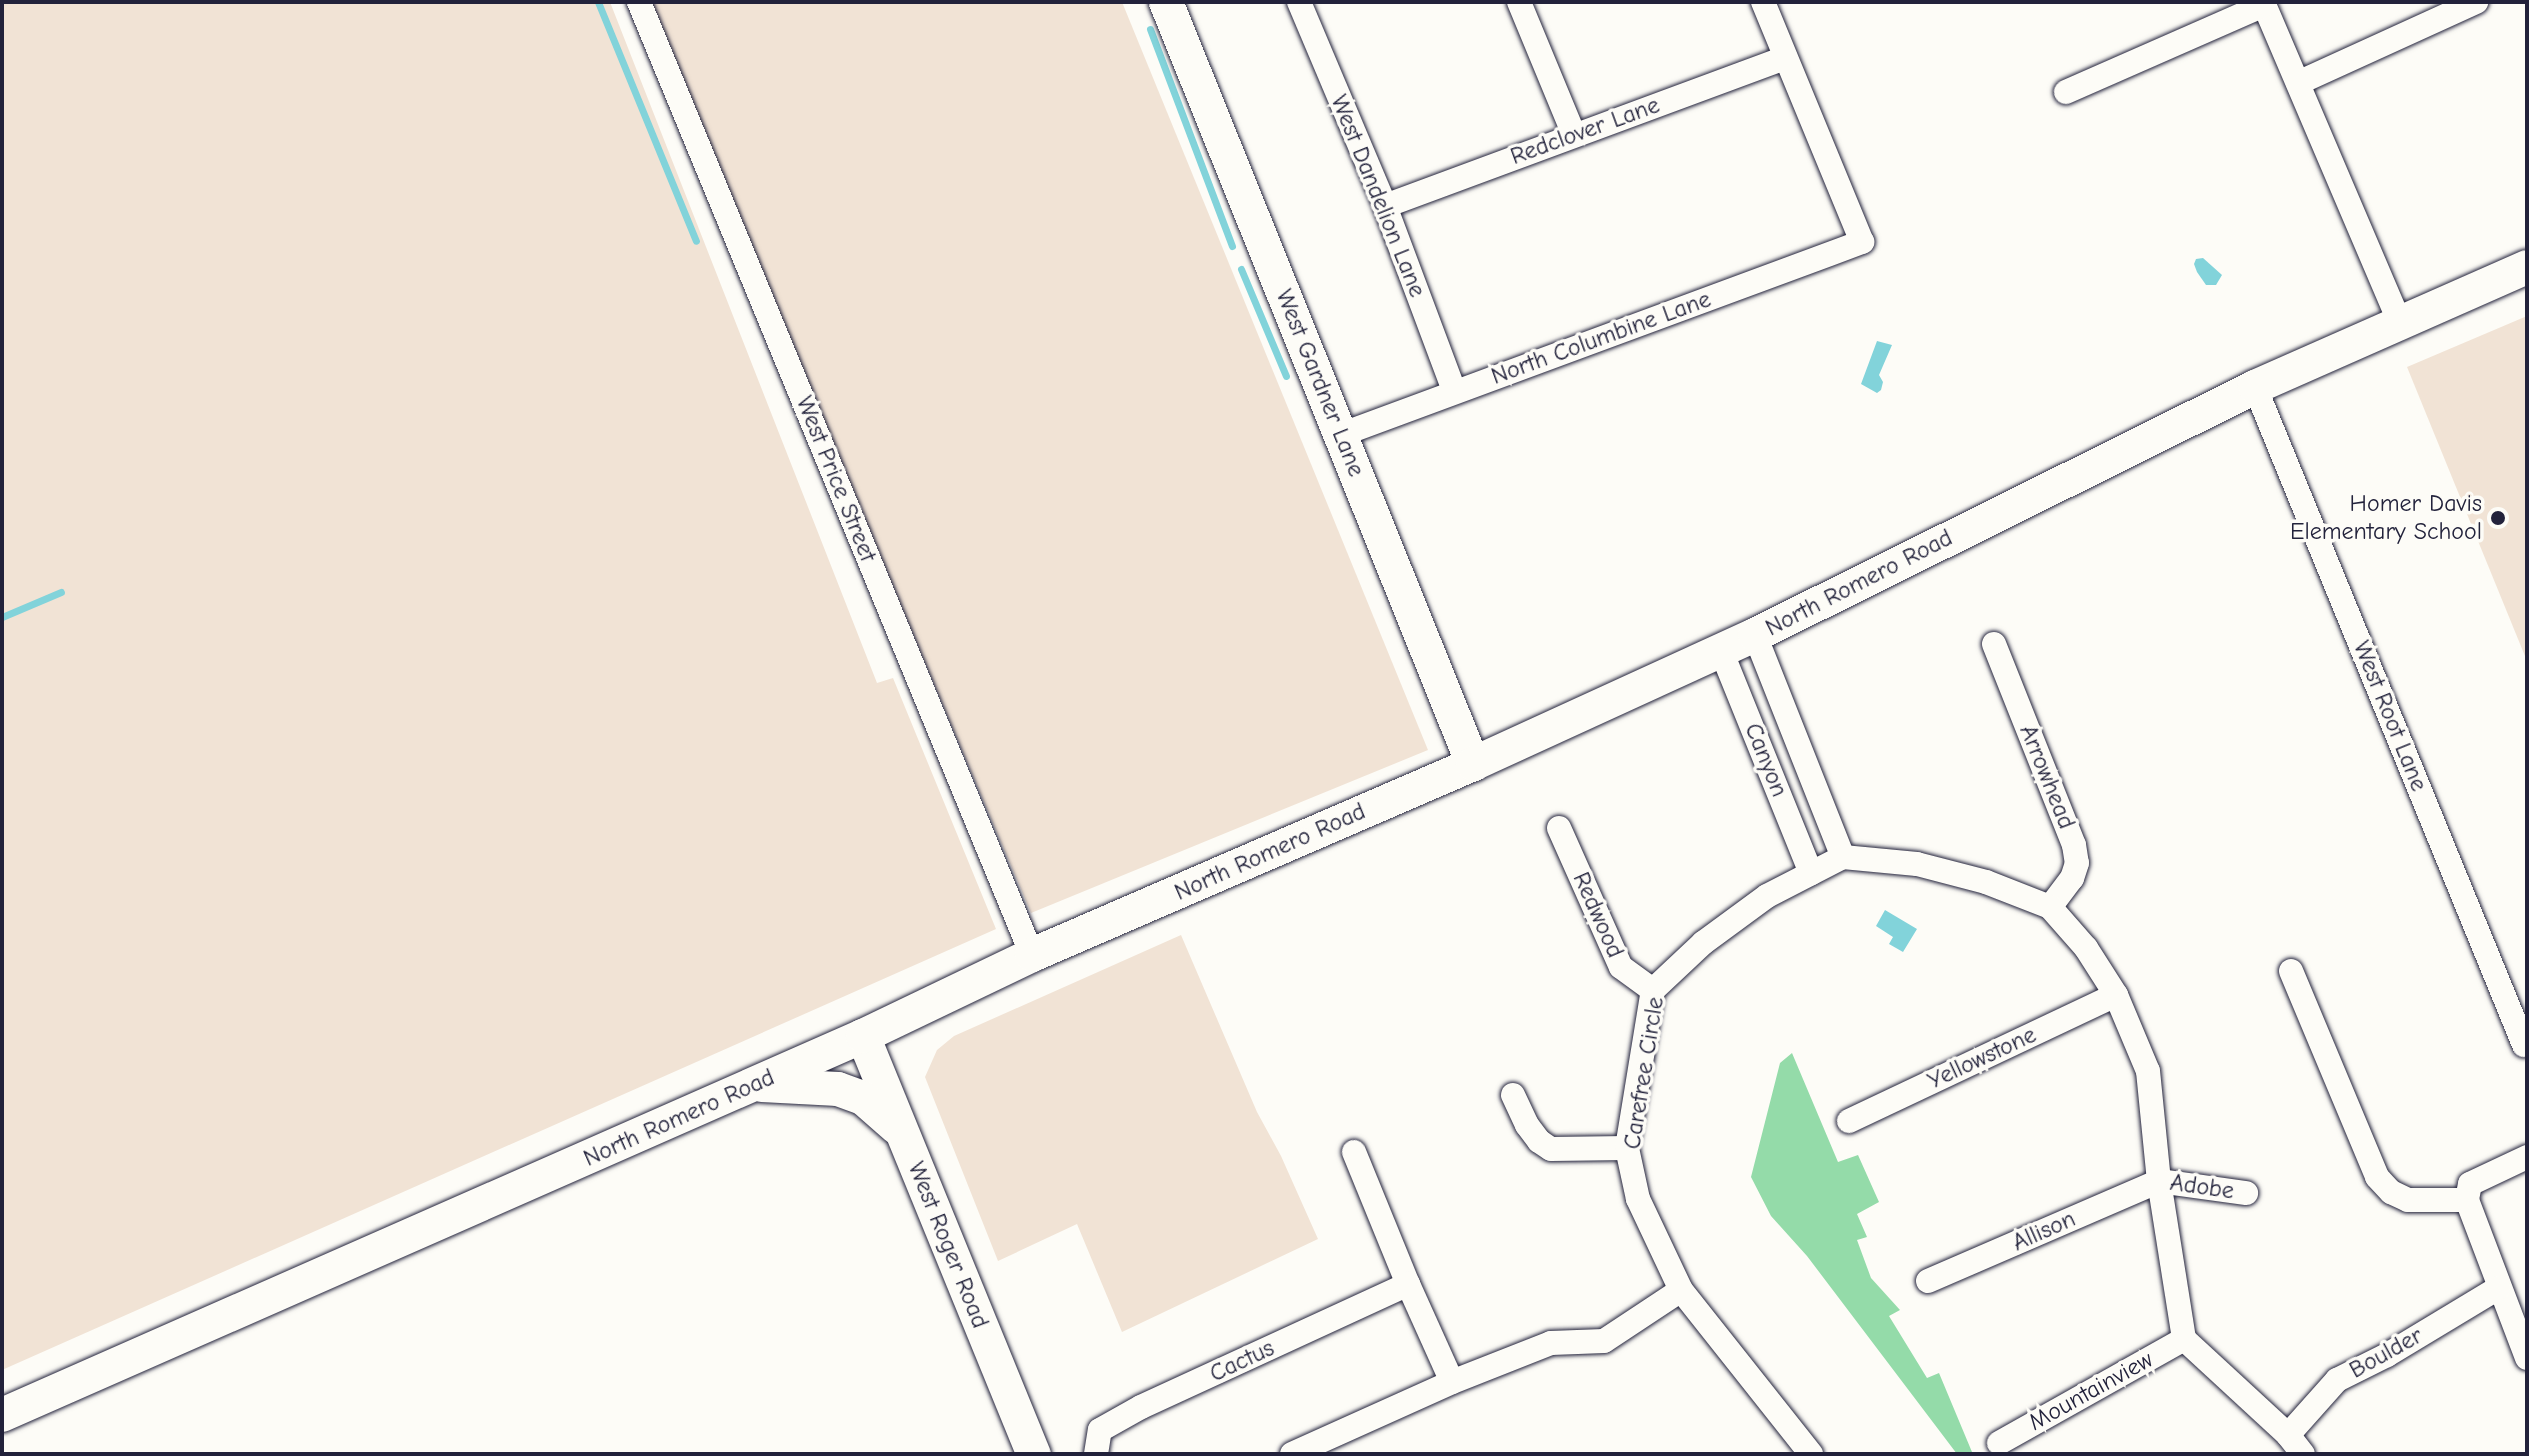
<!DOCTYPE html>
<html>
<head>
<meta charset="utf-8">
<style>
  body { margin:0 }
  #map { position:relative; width:2529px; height:1456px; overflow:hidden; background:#fdfcf7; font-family:"Comic Neue",sans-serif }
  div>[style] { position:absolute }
  .built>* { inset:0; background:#f1e3d5 }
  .green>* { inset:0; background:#94dba9 }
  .water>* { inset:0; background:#82d3da }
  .stream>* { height:7px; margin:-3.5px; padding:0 3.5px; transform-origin:3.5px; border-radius:3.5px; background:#82d3da }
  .roads { filter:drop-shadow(0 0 2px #22223b) drop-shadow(0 0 2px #22223b) }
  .street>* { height:24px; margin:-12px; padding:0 12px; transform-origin:12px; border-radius:12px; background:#fdfcf7 }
  .secondary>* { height:34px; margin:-17px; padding:0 17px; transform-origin:17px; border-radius:17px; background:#fdfcf7 }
  .dots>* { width:22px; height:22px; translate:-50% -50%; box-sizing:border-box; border:4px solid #fdfcf7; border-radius:50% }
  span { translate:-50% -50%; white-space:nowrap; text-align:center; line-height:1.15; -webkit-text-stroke:7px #fdfcf7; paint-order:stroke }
  .street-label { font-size:24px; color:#22223b }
  .poi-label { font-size:24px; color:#22223b }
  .right { translate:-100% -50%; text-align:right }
  .frame { position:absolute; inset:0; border:4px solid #22223b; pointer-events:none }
</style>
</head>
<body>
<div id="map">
  <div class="built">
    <i style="clip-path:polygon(2px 2px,610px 2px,877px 683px,893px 678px,996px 929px,2px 1370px)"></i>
    <i style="clip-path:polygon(652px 2px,1122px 2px,1428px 750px,1031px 913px,769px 294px)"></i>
    <i style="clip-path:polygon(2527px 316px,2527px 661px,2407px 367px)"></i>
    <i style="clip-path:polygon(1181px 935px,1257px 1112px,1281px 1156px,1318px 1239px,1122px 1332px,1077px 1224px,998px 1261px,925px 1077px,937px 1050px,954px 1036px)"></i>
  </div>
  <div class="green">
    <i style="clip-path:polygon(1792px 1053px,1838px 1162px,1858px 1155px,1879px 1202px,1857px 1214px,1867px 1237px,1857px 1240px,1871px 1278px,1900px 1310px,1889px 1316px,1927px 1378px,1939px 1373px,1972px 1452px,1957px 1454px,1807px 1256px,1771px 1216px,1751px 1177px,1780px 1063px)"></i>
  </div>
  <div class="water">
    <i style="clip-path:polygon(2203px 258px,2222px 275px,2216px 285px,2206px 285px,2197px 272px,2194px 264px,2196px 259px)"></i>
    <i style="clip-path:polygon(1877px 341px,1892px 345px,1879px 375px,1883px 382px,1881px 390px,1877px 393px,1861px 384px)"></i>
    <i style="clip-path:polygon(1885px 910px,1917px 929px,1903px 952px,1889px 944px,1893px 937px,1876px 926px)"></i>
  </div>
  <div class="stream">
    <i style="left:598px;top:2px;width:258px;rotate:67.7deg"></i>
    <i style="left:1150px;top:29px;width:232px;rotate:69.3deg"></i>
    <i style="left:1241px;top:269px;width:116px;rotate:67.2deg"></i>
    <i style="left:2px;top:617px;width:64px;rotate:-23deg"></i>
  </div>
  <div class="roads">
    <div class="street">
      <i style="left:639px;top:2px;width:1031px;rotate:67.59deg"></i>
      <i style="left:1299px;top:2px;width:221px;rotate:67.1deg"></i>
      <i style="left:1385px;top:206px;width:197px;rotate:69.5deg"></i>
      <i style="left:1519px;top:2px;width:144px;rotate:67.5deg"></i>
      <i style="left:2263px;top:2px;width:349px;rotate:66.9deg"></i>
      <i style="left:2298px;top:83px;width:196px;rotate:-24.5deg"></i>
      <i style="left:2066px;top:92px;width:216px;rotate:-23.7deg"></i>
      <i style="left:1385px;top:206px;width:427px;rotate:-20.3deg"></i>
      <i style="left:2255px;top:387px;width:711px;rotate:67.76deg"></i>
      <i style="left:1340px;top:435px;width:557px;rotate:-20.29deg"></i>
      <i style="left:1862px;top:242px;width:260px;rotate:-112.4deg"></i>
      <i style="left:1755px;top:635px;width:239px;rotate:68.4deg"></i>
      <i style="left:1994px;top:644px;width:216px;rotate:68.3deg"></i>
      <i style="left:2074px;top:845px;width:18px;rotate:81deg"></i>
      <i style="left:2077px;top:863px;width:16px;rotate:108deg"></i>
      <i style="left:2072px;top:878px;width:36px;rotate:127deg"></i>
      <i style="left:1720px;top:648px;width:243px;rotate:68deg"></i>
      <i style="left:1559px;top:828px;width:152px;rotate:66deg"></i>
      <i style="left:1621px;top:967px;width:39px;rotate:36deg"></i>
      <i style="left:2291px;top:971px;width:223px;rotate:67.3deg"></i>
      <i style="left:2377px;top:1177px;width:21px;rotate:47deg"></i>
      <i style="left:2391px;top:1192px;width:19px;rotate:25deg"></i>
      <i style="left:2408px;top:1200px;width:59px"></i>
      <i style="left:1513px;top:1095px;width:33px;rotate:65deg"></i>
      <i style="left:1527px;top:1125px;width:20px;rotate:53deg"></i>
      <i style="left:1539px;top:1141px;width:14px;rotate:34deg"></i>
      <i style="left:1551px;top:1149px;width:76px;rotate:-0.8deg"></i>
      <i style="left:1849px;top:1121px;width:295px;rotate:-25.3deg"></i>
      <i style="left:1354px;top:1152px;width:143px;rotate:67.8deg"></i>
      <i style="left:1408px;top:1284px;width:107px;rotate:65.8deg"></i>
      <i style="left:2527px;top:1157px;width:63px;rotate:154.7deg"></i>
      <i style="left:2470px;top:1184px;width:16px;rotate:101deg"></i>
      <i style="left:2467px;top:1200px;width:169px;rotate:69.2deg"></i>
      <i style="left:1928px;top:1281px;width:252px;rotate:-23.4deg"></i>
      <i style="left:2159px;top:1181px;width:88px;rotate:7.9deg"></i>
      <i style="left:2288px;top:1435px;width:74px;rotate:-48.3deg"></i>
      <i style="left:2337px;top:1380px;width:56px;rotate:-26.6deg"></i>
      <i style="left:2387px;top:1355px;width:130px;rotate:-31.1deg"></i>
      <i style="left:1999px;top:1443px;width:212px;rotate:-29.3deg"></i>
      <i style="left:1096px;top:1454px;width:24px;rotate:-81deg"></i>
      <i style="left:1100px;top:1430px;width:47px;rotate:-29.3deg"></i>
      <i style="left:1141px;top:1407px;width:294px;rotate:-24.7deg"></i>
      <i style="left:1292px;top:1454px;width:175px;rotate:-24.2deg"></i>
      <i style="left:1452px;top:1382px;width:106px;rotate:-21.5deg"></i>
      <i style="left:1551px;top:1343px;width:53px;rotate:-2.2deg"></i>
      <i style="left:1604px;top:1341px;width:92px;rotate:-33.5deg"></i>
      <i style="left:1811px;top:1454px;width:209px;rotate:-128.4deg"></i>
      <i style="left:1681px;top:1290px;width:101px;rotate:-115.3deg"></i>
      <i style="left:1638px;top:1199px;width:52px;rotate:-102.2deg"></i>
      <i style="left:1627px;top:1148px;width:160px;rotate:-80.7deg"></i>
      <i style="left:1653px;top:990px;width:69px;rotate:-43.2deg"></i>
      <i style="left:1703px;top:943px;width:79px;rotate:-36.3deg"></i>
      <i style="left:1767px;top:896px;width:85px;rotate:-27.2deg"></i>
      <i style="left:1843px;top:857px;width:74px;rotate:5.4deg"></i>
      <i style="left:1917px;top:864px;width:71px;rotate:14.6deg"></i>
      <i style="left:1986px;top:882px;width:69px;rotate:21.3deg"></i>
      <i style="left:2050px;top:907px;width:55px;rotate:48.7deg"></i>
      <i style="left:2086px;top:948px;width:56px;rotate:57.4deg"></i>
      <i style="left:2116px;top:995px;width:82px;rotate:67.2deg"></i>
      <i style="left:2148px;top:1071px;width:111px;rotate:84.3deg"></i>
      <i style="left:2159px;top:1181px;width:160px;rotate:81deg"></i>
      <i style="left:2184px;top:1339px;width:142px;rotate:42.7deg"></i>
      <i style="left:2288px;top:1435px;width:24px;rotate:52deg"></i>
    </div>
    <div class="secondary">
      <i style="left:1166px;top:2px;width:822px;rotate:68.06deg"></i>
      <i style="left:863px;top:1036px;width:452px;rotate:67.8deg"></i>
      <i style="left:762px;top:1085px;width:76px;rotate:3deg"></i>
      <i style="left:838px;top:1089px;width:27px;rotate:20deg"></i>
      <i style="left:863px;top:1098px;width:44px;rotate:41.3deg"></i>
      <i style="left:2px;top:1415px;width:941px;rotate:-23.76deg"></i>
      <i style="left:863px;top:1036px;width:187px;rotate:-25.6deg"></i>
      <i style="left:1032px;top:955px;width:481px;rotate:-23.4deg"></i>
      <i style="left:1473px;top:764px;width:310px;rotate:-24.6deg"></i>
      <i style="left:1755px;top:635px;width:558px;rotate:-26.38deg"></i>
      <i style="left:2255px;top:387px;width:297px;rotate:-23.8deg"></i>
    </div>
  </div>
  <div class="dots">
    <i style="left:2498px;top:518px;background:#22223b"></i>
  </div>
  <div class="street-label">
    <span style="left:1585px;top:131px;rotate:-20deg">Redclover Lane</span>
    <span style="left:1378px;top:196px;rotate:68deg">West Dandelion Lane</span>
    <span style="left:1601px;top:338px;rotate:-20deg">North Columbine Lane</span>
    <span style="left:1320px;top:383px;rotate:68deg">West Gardner Lane</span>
    <span style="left:836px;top:479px;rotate:68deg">West Price Street</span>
    <span style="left:1859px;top:583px;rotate:-27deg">North Romero Road</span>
    <span style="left:2390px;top:716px;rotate:68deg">West Root Lane</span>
    <span style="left:1766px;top:760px;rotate:68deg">Canyon</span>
    <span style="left:2047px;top:777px;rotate:68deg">Arrowhead</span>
    <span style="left:1270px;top:852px;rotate:-24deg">North Romero Road</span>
    <span style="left:1598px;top:915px;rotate:66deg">Redwood</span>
    <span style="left:1982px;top:1058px;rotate:-25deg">Yellowstone</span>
    <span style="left:1644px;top:1073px;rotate:-81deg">Carefree Circle</span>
    <span style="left:679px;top:1118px;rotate:-24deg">North Romero Road</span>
    <span style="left:2202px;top:1187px;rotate:8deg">Adobe</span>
    <span style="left:2044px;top:1231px;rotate:-24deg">Allison</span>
    <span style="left:948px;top:1245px;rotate:68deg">West Roger Road</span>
    <span style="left:2386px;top:1353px;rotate:-29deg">Boulder</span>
    <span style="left:1242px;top:1361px;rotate:-25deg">Cactus</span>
    <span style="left:2091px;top:1391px;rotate:-29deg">Mountainview</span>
  </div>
  <div class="poi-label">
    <span class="right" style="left:2482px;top:518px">Homer Davis<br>Elementary School</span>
  </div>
  <div class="frame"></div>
</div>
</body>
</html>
